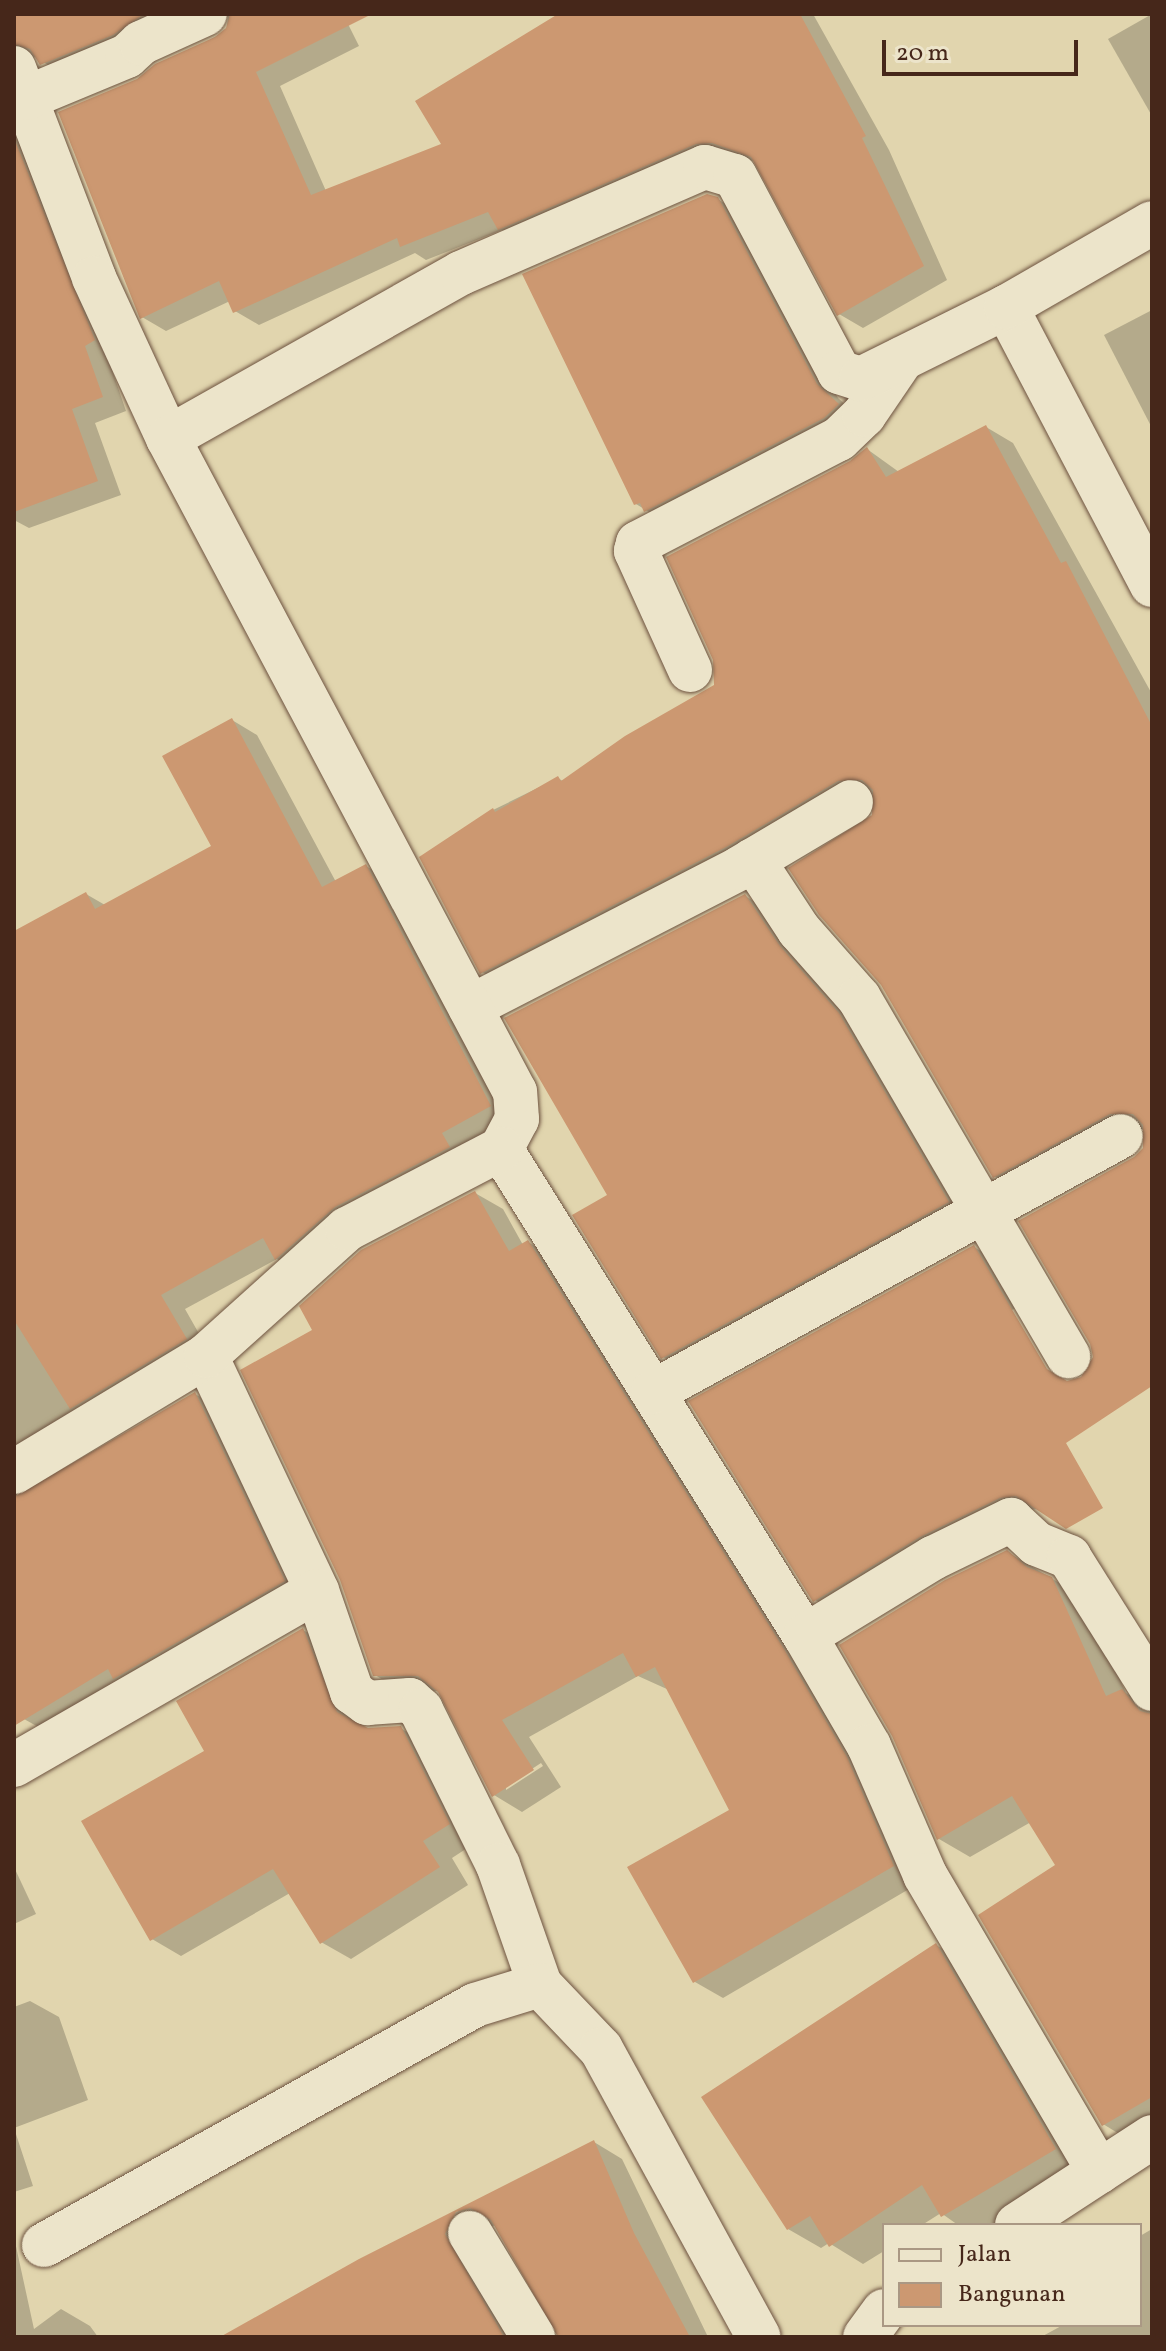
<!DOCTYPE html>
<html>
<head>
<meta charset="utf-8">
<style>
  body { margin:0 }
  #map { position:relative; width:1166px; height:2351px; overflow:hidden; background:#e1d5ae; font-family:Vollkorn,serif }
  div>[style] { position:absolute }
  .shadow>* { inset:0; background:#0003 }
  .building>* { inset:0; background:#cc9871 }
  .roads { filter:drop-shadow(0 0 2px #6d523f) drop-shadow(0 0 2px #6d523f) }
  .minor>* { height:44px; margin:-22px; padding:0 22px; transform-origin:22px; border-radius:22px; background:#ece4ca }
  span { translate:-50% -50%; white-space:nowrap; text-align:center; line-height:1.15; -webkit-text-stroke:6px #ece4ca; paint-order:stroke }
  .frame { position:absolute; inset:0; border:16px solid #46271a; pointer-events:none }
  .legend { position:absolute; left:882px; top:2223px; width:260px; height:104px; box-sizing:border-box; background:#ece4ca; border:2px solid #aa9884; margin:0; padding:10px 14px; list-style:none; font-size:24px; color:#46271a }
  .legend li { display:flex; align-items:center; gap:16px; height:40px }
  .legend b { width:40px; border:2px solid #aa9884 }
  .scale { position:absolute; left:882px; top:40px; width:196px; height:36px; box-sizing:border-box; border:4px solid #46271a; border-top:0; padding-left:10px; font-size:24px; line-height:28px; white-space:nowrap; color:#46271a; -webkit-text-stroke:6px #ece4ca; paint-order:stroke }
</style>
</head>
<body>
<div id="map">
  <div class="shadow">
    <i style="clip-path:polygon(14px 14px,205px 14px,65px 78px,37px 57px,29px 58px,14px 76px)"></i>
    <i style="clip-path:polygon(228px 14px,343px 14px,359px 46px,280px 86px,326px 191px,444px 144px,562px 14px,813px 14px,889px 150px,947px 280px,863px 328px,839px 314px,756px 162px,738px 156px,523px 242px,502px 230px,426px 260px,415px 253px,259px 325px,235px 311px,230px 301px,166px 331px,142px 317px,137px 81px,227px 30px)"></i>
    <i style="clip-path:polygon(1152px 14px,1152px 116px,1108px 39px)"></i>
    <i style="clip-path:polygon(14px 81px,126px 411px,95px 423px,121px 495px,29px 528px,14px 520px)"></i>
    <i style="clip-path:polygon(717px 199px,739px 211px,838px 398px,859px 417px,667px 523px,636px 504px)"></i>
    <i style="clip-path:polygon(1152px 310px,1152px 428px,1104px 335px)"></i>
    <i style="clip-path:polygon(986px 427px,1013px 443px,1152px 694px,1152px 1270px,1135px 1159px,1145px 1149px,1145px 1128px,1021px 1192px,994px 1176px,874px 816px,875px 795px,509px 988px,482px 972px,493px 810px,558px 778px,564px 782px,716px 686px,852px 463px,867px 449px,899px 472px)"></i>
    <i style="clip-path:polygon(232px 720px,257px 735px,336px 882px,366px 866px,391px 881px,515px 1121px,301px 1273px,277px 1259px,185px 1309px,210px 1353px,16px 1475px,17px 1496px,195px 1394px,220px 1408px,308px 1595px,49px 1733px,24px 1719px,14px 1701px,14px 933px,86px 894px,105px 905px,214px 847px)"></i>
    <i style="clip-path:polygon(745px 896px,771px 911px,864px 1030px,973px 1217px,689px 1372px,663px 1357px,609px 1196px)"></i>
    <i style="clip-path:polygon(evenodd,475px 1193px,503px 1209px,523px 1245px,528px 1242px,557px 1259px,812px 1667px,921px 1882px,723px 1998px,695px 1982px,731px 1811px,669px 1690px,638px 1676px,529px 1737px,561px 1787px,522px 1812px,494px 1795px,440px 1691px,403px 1692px,375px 1675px,315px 1331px,475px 1193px,541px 1763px,543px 1766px,506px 1790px,506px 1786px,541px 1763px)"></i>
    <i style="clip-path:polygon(974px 1247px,998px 1261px,1024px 1304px,962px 1335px,1040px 1509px,1025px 1510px,839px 1614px,815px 1600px)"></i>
    <i style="clip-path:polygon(1007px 1552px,1083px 1597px,1126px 1693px,1152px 1708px,1152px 2132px,1134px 2143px,1103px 2124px,1058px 1865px,1031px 1822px,970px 1857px,939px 1839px,894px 1735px)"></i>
    <i style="clip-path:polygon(303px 1630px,333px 1647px,365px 1729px,400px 1728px,430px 1745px,478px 1841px,452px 1858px,468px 1885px,351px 1959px,321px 1942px,290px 1893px,181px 1956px,152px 1939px,206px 1752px)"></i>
    <i style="clip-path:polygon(14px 1867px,36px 1914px,14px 1924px)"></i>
    <i style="clip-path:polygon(936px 1945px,969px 1964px,1088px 2168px,992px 2225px,958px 2225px,941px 2213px,922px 2225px,884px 2225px,884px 2251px,863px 2264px,829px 2243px,821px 2248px,788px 2229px)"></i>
    <i style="clip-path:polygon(30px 2001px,59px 2017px,88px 2100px,14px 2128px,33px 2186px,14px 2192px,14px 2007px)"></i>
    <i style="clip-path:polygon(594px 2142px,622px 2159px,708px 2337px,560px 2337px,496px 2225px,486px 2228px,521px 2337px,263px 2337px,360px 2261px)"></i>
    <i style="clip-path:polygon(1152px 2229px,1152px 2337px,1041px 2337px,1063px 2325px,1140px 2325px,1140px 2236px)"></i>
    <i style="clip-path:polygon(14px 2237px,34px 2329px,61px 2309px,90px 2326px,98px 2337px,14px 2337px)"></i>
  </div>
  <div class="building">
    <i style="clip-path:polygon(14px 14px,144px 14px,113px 35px,40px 65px,30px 49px,14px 44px)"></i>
    <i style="clip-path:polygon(230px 14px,372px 14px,256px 72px,311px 195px,441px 144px,415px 101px,558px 14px,800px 14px,866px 136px,862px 138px,924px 266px,837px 316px,751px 157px,712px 143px,696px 144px,498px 230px,488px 212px,400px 247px,397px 238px,233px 313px,219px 281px,140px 319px,58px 112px,137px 79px,155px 64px,215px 37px,226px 28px)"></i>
    <i style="clip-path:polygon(14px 138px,95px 340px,85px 346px,103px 397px,72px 409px,98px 481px,14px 512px)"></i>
    <i style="clip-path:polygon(707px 194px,718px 197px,817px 384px,839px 404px,824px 418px,644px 512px,640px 503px,634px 505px,522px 274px)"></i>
    <i style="clip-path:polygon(986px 425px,1061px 563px,1066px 561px,1152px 726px,1152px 1386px,1066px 1443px,1103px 1508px,1066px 1529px,1016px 1496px,1000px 1498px,920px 1537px,813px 1602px,688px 1401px,974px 1245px,1047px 1369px,1067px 1381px,1081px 1377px,1093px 1357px,1090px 1344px,1018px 1221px,1134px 1157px,1143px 1148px,1143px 1125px,1133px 1114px,1110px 1114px,993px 1178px,881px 985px,819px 915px,788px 868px,872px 815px,873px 790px,862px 780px,838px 781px,728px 846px,480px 974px,419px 857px,493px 808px,495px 812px,558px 776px,561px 781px,625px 736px,714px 685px,713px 660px,666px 557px,850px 461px,867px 447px,886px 477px)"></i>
    <i style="clip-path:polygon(232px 718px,322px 887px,366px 864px,491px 1106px,442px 1133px,450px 1147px,335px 1207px,275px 1260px,263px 1238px,161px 1295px,187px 1339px,70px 1409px,14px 1320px,14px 931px,86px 892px,95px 909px,211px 846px,162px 756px)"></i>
    <i style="clip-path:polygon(745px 894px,780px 946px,839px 1013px,949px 1202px,661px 1359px,572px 1215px,607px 1195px,504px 1018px)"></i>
    <i style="clip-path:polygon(475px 1191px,509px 1251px,528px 1240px,784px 1649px,847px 1757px,894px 1866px,693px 1983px,627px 1867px,729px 1810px,655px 1667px,636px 1677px,623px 1653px,502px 1720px,534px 1770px,492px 1797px,438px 1692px,418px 1676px,373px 1676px,340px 1580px,240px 1370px,312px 1330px,299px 1306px,361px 1250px)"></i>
    <i style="clip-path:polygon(195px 1392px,285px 1581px,113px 1679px,108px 1669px,14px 1726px,14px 1497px)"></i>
    <i style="clip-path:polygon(1007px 1550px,1027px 1567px,1052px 1577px,1106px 1696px,1122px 1689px,1140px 1711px,1152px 1714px,1152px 2097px,1102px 2126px,978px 1915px,1055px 1865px,1012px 1796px,937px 1840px,892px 1736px,839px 1645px,945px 1580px)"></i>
    <i style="clip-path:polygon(303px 1628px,337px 1712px,368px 1728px,401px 1726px,450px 1824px,423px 1841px,440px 1867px,320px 1944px,273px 1869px,150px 1941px,81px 1821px,204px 1751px,176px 1701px)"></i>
    <i style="clip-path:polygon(936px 1943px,1056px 2149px,941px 2217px,922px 2185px,829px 2247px,810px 2216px,787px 2230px,701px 2097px)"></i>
    <i style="clip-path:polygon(594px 2140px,634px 2233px,690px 2337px,558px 2337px,491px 2220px,470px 2208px,456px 2212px,445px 2234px,504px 2337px,220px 2337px,359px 2259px)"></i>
  </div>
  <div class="roads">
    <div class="minor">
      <i style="left:14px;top:68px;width:225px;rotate:69.1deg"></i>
      <i style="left:94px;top:278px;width:176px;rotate:65.2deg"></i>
      <i style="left:26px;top:98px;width:109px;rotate:-22.6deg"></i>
      <i style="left:127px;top:56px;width:19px;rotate:-43deg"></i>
      <i style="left:141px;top:43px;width:70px;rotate:-24.4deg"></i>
      <i style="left:1006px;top:307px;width:314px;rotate:62.3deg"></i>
      <i style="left:690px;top:670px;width:131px;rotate:-114.4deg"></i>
      <i style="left:636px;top:551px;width:8px;rotate:-76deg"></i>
      <i style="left:638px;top:543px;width:226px;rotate:-27.4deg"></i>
      <i style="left:839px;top:439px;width:35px;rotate:-44deg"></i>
      <i style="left:864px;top:415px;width:68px;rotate:-55.8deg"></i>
      <i style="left:753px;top:860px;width:84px;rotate:56.7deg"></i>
      <i style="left:799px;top:930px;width:91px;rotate:48.6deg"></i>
      <i style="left:859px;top:998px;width:415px;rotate:59.7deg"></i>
      <i style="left:470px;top:1007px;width:304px;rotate:-27.2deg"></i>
      <i style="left:740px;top:868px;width:129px;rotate:-30.7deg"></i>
      <i style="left:501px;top:1149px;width:34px;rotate:-62deg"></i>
      <i style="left:517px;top:1119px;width:27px;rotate:-94deg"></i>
      <i style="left:515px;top:1092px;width:740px;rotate:-117.95deg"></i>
      <i style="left:168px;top:438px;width:336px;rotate:-29.4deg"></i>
      <i style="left:461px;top:273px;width:266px;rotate:-23.5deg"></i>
      <i style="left:705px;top:167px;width:31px;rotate:17deg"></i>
      <i style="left:735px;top:176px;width:222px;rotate:62deg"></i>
      <i style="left:839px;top:372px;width:23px;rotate:18deg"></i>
      <i style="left:861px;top:379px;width:162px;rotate:-26.4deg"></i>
      <i style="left:1006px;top:307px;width:168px;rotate:-29.9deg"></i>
      <i style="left:501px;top:1149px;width:574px;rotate:58.03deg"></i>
      <i style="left:805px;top:1636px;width:127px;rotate:59.8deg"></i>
      <i style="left:869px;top:1746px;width:141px;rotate:66.5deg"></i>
      <i style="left:925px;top:1875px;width:344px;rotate:59.6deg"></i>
      <i style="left:206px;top:1356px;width:260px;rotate:64.7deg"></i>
      <i style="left:317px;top:1591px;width:107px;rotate:70.9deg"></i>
      <i style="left:352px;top:1692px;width:19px;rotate:36deg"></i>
      <i style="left:367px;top:1703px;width:43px;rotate:-4deg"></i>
      <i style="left:410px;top:1700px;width:15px;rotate:42deg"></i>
      <i style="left:421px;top:1710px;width:173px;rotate:63.6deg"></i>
      <i style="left:498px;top:1865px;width:127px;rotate:70.7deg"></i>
      <i style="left:653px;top:1392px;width:533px;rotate:-28.68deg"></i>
      <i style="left:14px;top:1472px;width:224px;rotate:-31.1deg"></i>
      <i style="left:206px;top:1356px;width:190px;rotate:-42deg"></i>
      <i style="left:347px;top:1229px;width:174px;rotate:-27.5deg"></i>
      <i style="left:805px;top:1636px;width:150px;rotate:-31.4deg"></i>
      <i style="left:933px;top:1558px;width:87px;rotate:-26deg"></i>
      <i style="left:1011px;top:1520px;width:35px;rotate:43deg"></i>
      <i style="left:1037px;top:1544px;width:35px;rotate:22deg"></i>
      <i style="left:1069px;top:1557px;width:156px;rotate:57.8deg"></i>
      <i style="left:14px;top:1765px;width:349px;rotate:-29.9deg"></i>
      <i style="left:1017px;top:2225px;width:161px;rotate:-33.1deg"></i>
      <i style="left:470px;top:2233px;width:122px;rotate:58.8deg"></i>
      <i style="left:44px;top:2245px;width:493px;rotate:-29.1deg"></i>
      <i style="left:475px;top:2005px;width:68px;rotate:-17.1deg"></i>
      <i style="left:540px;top:1985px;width:88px;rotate:46.4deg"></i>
      <i style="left:601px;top:2049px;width:328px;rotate:61.3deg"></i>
      <i style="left:865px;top:2337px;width:32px;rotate:-54deg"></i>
    </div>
  </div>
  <div class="frame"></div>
  <ul class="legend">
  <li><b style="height:10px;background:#ece4ca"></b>Jalan</li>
  <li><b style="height:22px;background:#cc9871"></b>Bangunan</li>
  </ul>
  <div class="scale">20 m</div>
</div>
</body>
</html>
